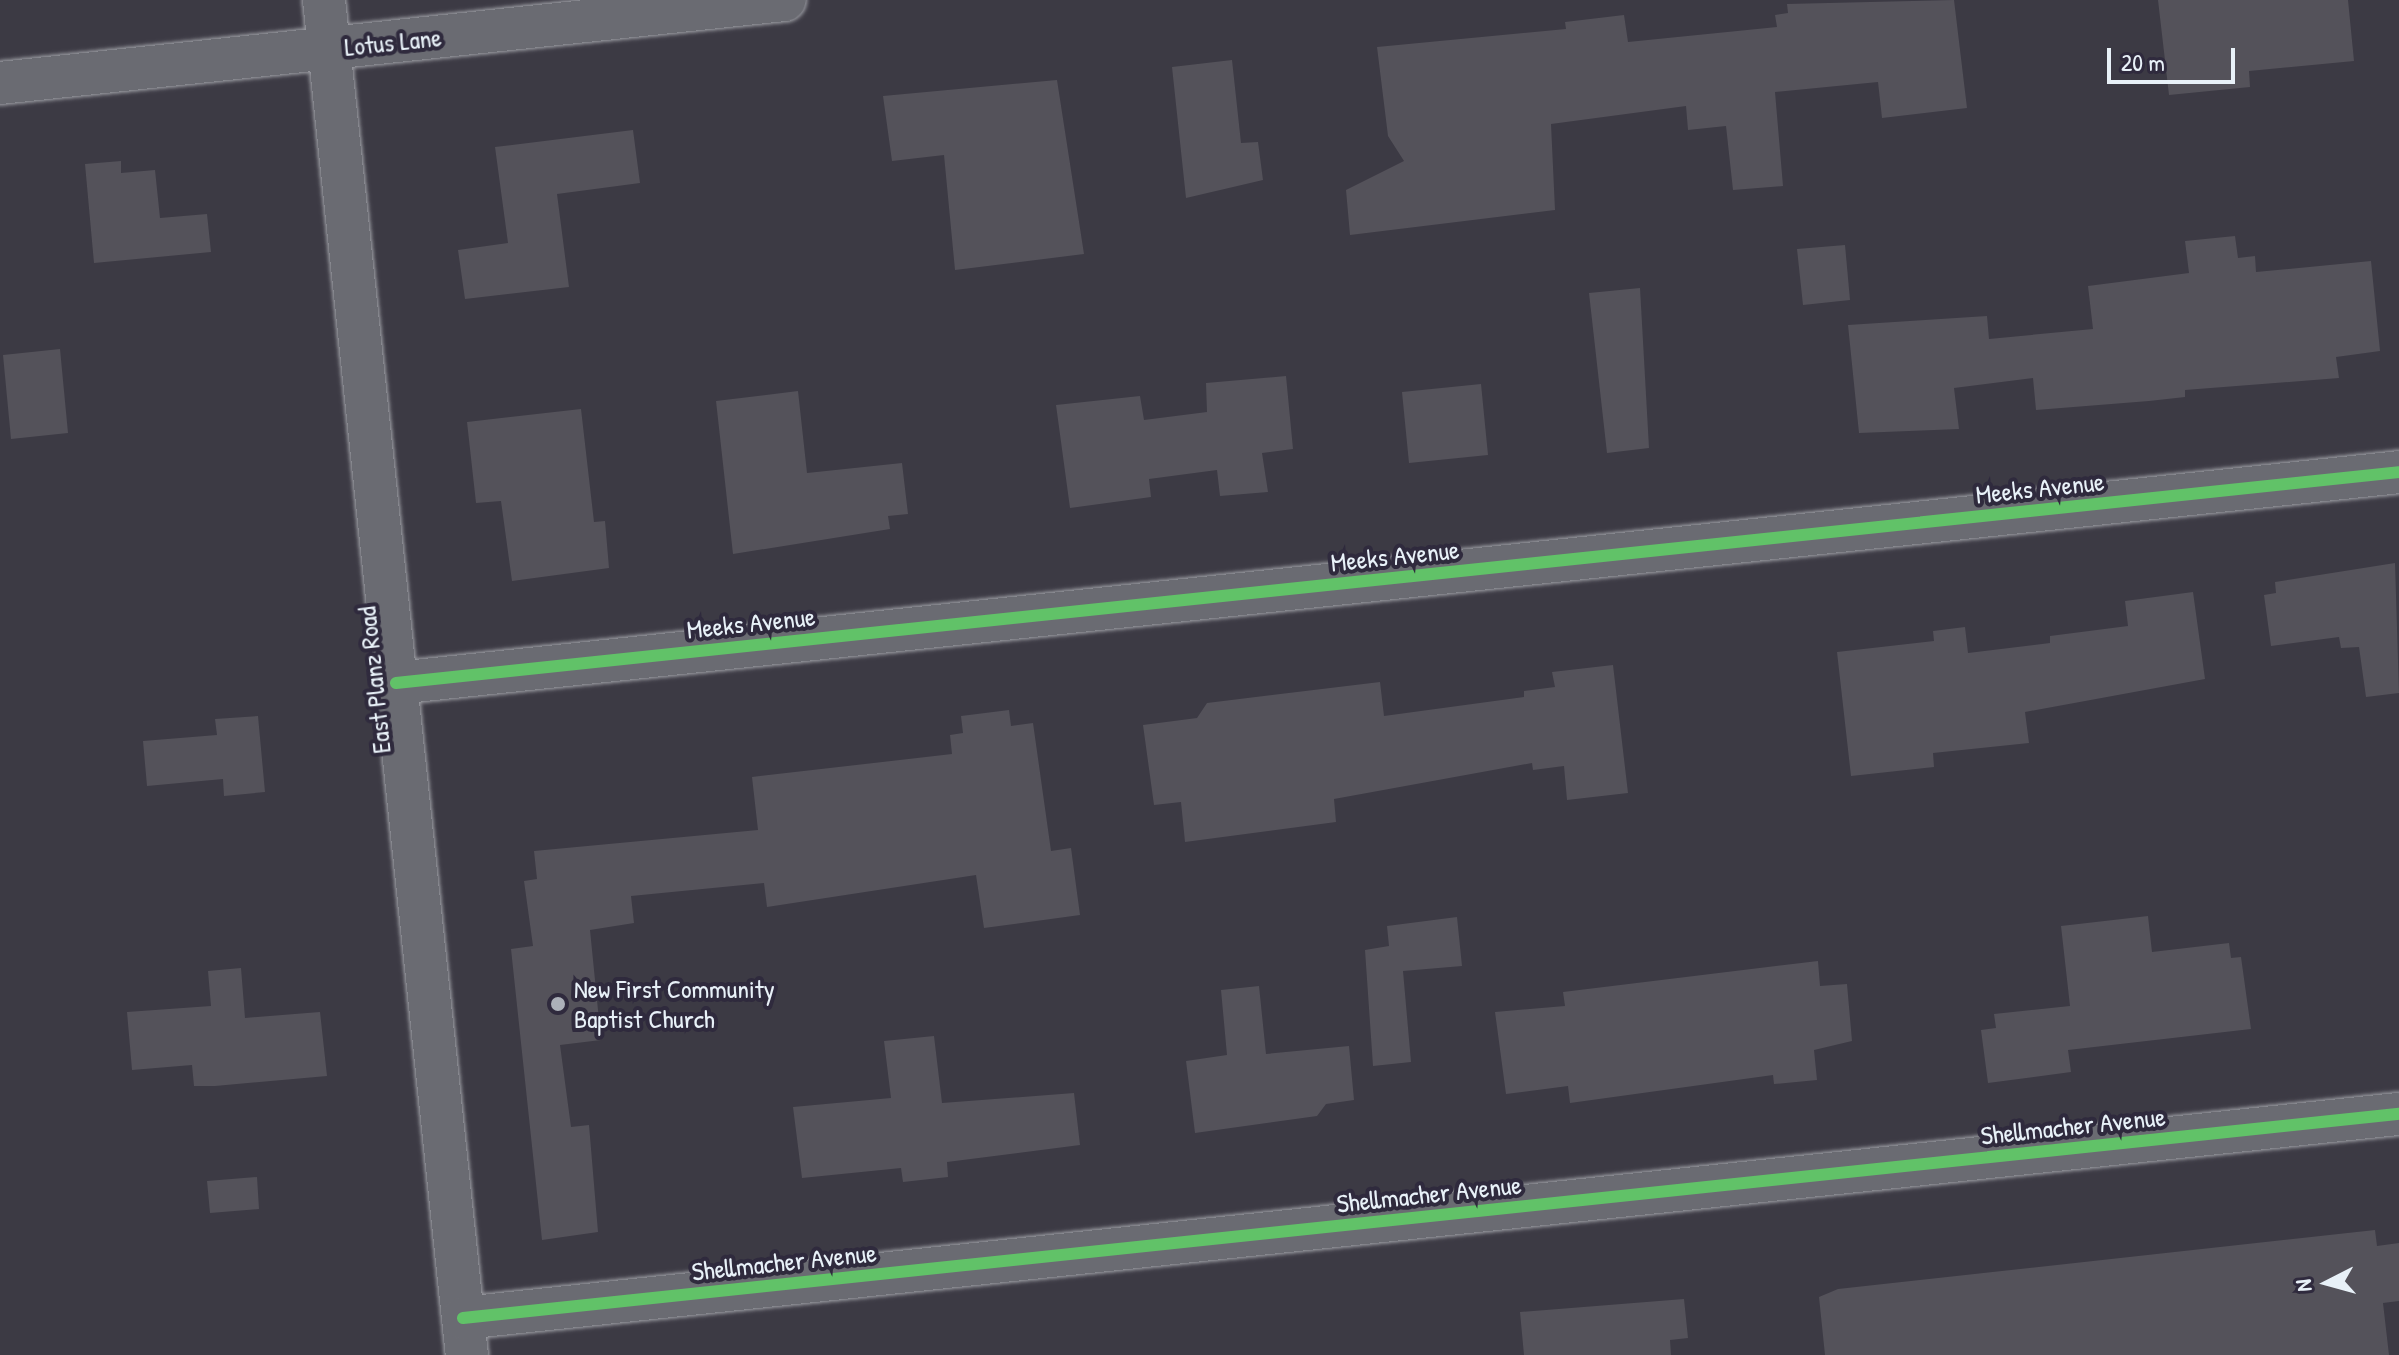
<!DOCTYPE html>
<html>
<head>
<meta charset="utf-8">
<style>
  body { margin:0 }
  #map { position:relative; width:2399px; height:1355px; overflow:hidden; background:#3c3a44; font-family:"Patrick Hand",sans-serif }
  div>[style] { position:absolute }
  .building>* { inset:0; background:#54525a }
  .roads { filter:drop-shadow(0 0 2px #9d9ea4) drop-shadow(0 0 2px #9d9ea4) }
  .minor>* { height:42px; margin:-21px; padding:0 21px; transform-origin:21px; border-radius:21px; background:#6a6b72 }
  .cycleway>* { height:12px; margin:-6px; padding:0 6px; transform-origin:6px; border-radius:6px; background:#61c268 }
  .dots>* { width:22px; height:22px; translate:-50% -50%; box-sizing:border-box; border:4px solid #2f2a3d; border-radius:50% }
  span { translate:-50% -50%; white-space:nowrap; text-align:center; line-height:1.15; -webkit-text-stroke:8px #2f2a3d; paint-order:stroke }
  .street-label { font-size:26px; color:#e8f1f8 }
  .poi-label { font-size:26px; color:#e8f1f8 }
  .left { translate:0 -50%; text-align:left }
  .north { position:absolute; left:2287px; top:1243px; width:80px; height:80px; -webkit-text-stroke:6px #2f2a3d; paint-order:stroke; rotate:264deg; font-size:22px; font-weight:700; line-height:32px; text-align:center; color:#e8f1f8 }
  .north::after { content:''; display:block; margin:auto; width:28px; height:36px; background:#e8f1f8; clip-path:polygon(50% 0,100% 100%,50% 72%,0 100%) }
  .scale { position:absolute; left:2107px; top:48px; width:128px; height:36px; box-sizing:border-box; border:4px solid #e8f1f8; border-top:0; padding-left:10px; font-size:24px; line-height:28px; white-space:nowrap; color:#e8f1f8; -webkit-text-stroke:6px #2f2a3d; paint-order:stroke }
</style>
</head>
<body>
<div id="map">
  <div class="building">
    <i style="clip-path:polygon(1954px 0,1967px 108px,1882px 118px,1878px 82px,1775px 92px,1783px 186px,1733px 190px,1726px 126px,1688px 130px,1686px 106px,1551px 124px,1555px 210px,1350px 235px,1346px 190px,1404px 161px,1388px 136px,1377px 47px,1566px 29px,1565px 22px,1624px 15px,1628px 42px,1777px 27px,1775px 15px,1788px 13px,1787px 4px)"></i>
    <i style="clip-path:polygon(2158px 0,2348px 0,2354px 61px,2249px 71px,2250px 87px,2169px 95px)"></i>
    <i style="clip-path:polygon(1232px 60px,1241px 143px,1258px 142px,1263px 180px,1186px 198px,1172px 67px)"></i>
    <i style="clip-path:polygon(1057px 80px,1084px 254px,955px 270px,944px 155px,892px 161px,883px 96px)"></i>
    <i style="clip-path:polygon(633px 130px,640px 183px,557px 194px,569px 287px,465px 299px,458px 250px,508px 243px,495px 147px)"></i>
    <i style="clip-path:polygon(121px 161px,121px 173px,155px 170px,160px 218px,207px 214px,211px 252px,94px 263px,85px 164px)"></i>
    <i style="clip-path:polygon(2235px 236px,2238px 258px,2255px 256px,2256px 272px,2371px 261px,2380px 351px,2336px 357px,2339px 378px,2185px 390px,2185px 397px,2149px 401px,2036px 410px,2033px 378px,1954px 388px,1959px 429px,1859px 433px,1848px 325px,1987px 316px,1989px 339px,2093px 329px,2088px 286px,2189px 273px,2185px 241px)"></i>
    <i style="clip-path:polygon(1845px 245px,1850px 300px,1803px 305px,1797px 249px)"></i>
    <i style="clip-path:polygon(1640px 288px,1649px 448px,1607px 453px,1589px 293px)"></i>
    <i style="clip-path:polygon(60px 349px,68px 433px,11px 439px,3px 355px)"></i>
    <i style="clip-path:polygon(1286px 376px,1293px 449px,1262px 453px,1268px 492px,1220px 496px,1217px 470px,1149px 479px,1151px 497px,1070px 508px,1056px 405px,1140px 396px,1144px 420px,1207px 412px,1206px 383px)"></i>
    <i style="clip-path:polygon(1481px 384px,1488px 455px,1409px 463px,1402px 392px)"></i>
    <i style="clip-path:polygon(798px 391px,807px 473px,902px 463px,908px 514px,888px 516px,890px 529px,733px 554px,716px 401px)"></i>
    <i style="clip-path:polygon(581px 409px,594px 522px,605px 521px,609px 568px,512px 581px,501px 501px,476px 503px,467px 422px)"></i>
    <i style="clip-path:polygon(2395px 563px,2399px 693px,2366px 697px,2359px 647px,2341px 648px,2339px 637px,2271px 646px,2264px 595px,2276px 593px,2275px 582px)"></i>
    <i style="clip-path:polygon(2193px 592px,2205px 679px,2025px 712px,2029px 743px,1933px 753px,1934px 767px,1851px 776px,1837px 652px,1934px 641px,1933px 631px,1965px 627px,1968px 653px,2050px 643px,2050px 636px,2128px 626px,2125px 601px)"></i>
    <i style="clip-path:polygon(1613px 665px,1628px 793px,1567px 800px,1564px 766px,1533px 770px,1532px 763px,1334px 799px,1336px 822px,1185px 842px,1181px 802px,1154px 805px,1143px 725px,1197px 718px,1207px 703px,1380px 682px,1384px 716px,1524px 697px,1524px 691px,1555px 687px,1552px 672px)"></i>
    <i style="clip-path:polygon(1009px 710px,1011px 726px,1033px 723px,1051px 851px,1071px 848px,1080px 915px,984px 928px,976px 875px,767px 907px,764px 883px,631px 896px,634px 923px,590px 930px,601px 1040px,560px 1045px,571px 1127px,589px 1125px,598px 1232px,542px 1240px,511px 949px,533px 946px,524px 881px,537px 879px,534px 851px,758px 830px,752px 777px,952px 754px,950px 735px,963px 733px,961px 716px)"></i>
    <i style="clip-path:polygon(258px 716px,265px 792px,224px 796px,223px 779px,147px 786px,143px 741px,217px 735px,215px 719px)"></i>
    <i style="clip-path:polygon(2148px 916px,2152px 952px,2229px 943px,2231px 958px,2241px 957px,2251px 1029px,2068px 1050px,2071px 1072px,1988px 1083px,1981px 1030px,1996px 1028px,1994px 1014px,2070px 1006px,2061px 926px)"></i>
    <i style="clip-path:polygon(1457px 917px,1462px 966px,1403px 971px,1411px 1062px,1373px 1066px,1365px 950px,1389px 946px,1387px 926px)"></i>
    <i style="clip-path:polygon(1818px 961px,1820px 986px,1847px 984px,1852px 1041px,1814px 1050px,1817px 1080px,1774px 1084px,1773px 1075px,1570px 1103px,1568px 1086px,1506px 1094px,1495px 1012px,1565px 1006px,1563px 992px)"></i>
    <i style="clip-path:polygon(241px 968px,245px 1018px,320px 1012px,327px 1076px,215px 1086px,194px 1086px,192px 1065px,132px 1070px,127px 1012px,211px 1006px,208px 971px)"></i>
    <i style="clip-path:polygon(1259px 986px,1266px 1054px,1349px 1046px,1354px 1100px,1326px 1104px,1317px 1116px,1195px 1133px,1186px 1061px,1227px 1055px,1221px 990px)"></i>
    <i style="clip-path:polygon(934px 1036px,942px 1103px,1074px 1093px,1080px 1145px,947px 1162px,948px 1177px,903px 1182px,901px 1168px,802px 1178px,793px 1107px,891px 1098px,884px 1041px)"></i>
    <i style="clip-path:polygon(257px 1177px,259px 1209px,210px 1213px,207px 1181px)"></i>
    <i style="clip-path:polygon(2375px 1230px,2377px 1246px,2399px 1243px,2399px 1301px,2383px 1303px,2389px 1355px,1825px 1355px,1819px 1297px,1838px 1289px)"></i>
    <i style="clip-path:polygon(1684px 1299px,1688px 1338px,1670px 1340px,1671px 1355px,1524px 1355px,1520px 1312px)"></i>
  </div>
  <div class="roads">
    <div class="minor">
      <i style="left:324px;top:0;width:1363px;rotate:83.98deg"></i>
      <i style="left:0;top:83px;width:789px;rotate:-6.04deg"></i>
      <i style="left:396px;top:683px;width:2014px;rotate:-6.01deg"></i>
      <i style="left:463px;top:1318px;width:1947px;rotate:-6.02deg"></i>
    </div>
  </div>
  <div class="cycleway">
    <i style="left:396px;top:683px;width:2014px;rotate:-6.01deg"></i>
    <i style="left:463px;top:1318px;width:1947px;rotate:-6.02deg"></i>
  </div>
  <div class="dots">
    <i style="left:558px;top:1004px;background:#acb1b9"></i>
  </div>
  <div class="street-label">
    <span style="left:393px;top:42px;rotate:-6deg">Lotus Lane</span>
    <span style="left:2040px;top:488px;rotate:-6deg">Meeks Avenue</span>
    <span style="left:1395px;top:556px;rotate:-6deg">Meeks Avenue</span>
    <span style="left:751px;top:623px;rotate:-6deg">Meeks Avenue</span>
    <span style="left:374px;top:680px;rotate:-96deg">East Planz Road</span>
    <span style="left:2073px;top:1126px;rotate:-6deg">Shellmacher Avenue</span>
    <span style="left:1429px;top:1194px;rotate:-6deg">Shellmacher Avenue</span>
    <span style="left:784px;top:1262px;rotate:-6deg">Shellmacher Avenue</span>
  </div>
  <div class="poi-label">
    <span class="left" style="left:574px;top:1004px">New First Community<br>Baptist Church</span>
  </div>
  <div class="north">N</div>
  <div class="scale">20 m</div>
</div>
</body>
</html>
